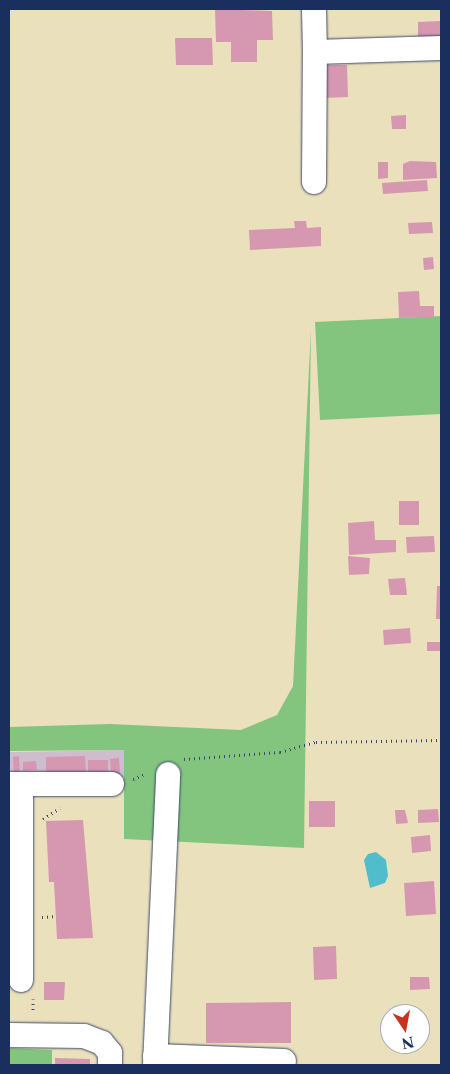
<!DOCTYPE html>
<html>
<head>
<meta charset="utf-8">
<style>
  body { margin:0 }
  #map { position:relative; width:450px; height:1074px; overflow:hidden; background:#ebe0bc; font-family:"Libre Caslon Text",serif }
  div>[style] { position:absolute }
  .industrial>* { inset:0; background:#cfbdcf }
  .green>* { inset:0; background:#83c57e }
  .water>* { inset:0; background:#50bccc }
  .building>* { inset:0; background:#d697b1 }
  .path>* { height:3px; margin-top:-1.5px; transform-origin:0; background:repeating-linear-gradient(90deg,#3a4a6c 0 1px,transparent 0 5px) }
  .roads { filter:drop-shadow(0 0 1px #3a4a6c) drop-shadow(0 0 1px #3a4a6c) }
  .minor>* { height:24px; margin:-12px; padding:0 12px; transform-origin:12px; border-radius:12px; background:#fff }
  span { translate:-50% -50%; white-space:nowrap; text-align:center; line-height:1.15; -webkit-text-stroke:4px #fff; paint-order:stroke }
  .frame { position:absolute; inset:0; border:10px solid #1b2f5e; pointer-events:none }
  .north { position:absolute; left:380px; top:1004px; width:50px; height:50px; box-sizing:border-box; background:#fff; border:1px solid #a4acbf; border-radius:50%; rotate:168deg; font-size:14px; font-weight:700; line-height:20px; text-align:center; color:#1b2f5e }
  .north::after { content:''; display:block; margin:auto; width:18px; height:22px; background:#c8321e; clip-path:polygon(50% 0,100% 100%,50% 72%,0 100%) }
</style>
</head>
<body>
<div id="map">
  <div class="industrial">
    <i style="clip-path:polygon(125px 750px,125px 777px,9px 778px,9px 752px)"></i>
  </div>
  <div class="green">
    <i style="clip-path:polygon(441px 316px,441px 414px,320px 420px,315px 322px)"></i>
    <i style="clip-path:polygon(311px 329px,304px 848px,124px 839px,124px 750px,9px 751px,9px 727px,110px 724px,241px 730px,277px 715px,293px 686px)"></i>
    <i style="clip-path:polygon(9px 1048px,52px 1050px,52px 1065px,9px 1065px)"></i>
  </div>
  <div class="water">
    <i style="clip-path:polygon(376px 852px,386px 860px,388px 876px,385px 883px,370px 888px,364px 860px,368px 854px)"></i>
  </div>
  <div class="building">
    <i style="clip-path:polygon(215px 9px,272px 11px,273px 40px,257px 40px,257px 62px,231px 62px,231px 42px,216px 42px)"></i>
    <i style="clip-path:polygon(441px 21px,441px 41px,418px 42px,418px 22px)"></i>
    <i style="clip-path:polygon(175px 38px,212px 38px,213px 65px,176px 65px)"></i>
    <i style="clip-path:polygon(322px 65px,347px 65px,348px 97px,322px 98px)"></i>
    <i style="clip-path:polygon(406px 115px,406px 129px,392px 129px,391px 116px)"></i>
    <i style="clip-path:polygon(410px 161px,436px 162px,437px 178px,403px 180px,403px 164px)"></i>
    <i style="clip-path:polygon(378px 162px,388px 162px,388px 178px,378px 179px)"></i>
    <i style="clip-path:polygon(427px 180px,428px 191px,383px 194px,382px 183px)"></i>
    <i style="clip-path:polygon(294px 221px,306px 221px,307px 228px,321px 227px,321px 246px,250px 250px,249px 230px,295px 228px)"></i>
    <i style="clip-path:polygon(432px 222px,433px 233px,409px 234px,408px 223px)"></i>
    <i style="clip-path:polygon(433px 257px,434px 269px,424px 270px,423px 258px)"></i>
    <i style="clip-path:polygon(419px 291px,420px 306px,434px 306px,434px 317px,399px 318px,398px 292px)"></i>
    <i style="clip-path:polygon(399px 501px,419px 501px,419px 525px,399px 525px)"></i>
    <i style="clip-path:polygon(374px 521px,375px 540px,396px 540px,396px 552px,349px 555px,348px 523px)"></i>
    <i style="clip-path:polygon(434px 536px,435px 552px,407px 553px,406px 537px)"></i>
    <i style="clip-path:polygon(348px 556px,370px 558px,369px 574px,349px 575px)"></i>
    <i style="clip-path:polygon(405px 578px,407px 595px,390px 595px,388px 579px)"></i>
    <i style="clip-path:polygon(437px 586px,441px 586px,441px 619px,436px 619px)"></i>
    <i style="clip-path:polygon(410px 628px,411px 643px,384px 645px,383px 630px)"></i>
    <i style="clip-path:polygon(427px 642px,441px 642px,441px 651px,427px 651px)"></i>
    <i style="clip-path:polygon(19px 756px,20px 777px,14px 777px,13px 757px)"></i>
    <i style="clip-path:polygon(85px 756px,86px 775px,46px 776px,46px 757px)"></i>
    <i style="clip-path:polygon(119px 758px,120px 774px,111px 774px,110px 759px)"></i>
    <i style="clip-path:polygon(88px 760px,108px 760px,108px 775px,88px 775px)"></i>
    <i style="clip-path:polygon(36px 761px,37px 770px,23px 771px,23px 762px)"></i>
    <i style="clip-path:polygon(309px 801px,335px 801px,335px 827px,309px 827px)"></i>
    <i style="clip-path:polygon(438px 809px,439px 822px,418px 823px,418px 810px)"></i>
    <i style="clip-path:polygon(395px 810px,405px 810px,408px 823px,396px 824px)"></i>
    <i style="clip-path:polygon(83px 820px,93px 938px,57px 939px,54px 882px,49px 882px,46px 821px)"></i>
    <i style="clip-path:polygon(430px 835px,431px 851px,412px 853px,411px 837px)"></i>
    <i style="clip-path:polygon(434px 881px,436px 914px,406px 916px,404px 883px)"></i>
    <i style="clip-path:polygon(336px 946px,337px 979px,314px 980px,313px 947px)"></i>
    <i style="clip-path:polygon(410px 977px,429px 977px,430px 989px,410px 990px)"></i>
    <i style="clip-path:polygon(44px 982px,65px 982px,64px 1000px,44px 1000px)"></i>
    <i style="clip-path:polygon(291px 1002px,291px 1043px,206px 1043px,206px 1003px)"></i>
    <i style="clip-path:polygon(55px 1058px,90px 1059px,90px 1065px,55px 1065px)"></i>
  </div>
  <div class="path">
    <i style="left:184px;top:759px;width:96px;rotate:-4.2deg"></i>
    <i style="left:280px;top:752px;width:37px;rotate:-16deg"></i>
    <i style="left:316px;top:742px;width:125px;rotate:-0.9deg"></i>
    <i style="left:133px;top:779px;width:13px;rotate:-23deg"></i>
    <i style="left:43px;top:819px;width:20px;rotate:-33deg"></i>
    <i style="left:42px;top:917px;width:14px;rotate:-4deg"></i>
    <i style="left:33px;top:999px;width:14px;rotate:90deg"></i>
  </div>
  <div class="roads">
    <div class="minor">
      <i style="left:314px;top:9px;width:43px;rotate:88.7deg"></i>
      <i style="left:315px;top:52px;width:126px;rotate:-1.8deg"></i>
      <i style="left:314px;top:182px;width:130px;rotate:-89.6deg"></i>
      <i style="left:9px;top:784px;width:103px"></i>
      <i style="left:21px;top:784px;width:196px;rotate:90deg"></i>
      <i style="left:9px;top:1035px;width:75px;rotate:0.8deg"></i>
      <i style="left:84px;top:1036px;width:19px;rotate:21deg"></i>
      <i style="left:102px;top:1043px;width:13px;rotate:51deg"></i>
      <i style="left:110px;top:1053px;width:12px;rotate:90deg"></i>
      <i style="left:155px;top:1056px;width:129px;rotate:2.2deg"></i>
      <i style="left:155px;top:1065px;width:291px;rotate:-87.4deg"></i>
    </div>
  </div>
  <div class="frame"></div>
  <div class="north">N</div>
</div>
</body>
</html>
